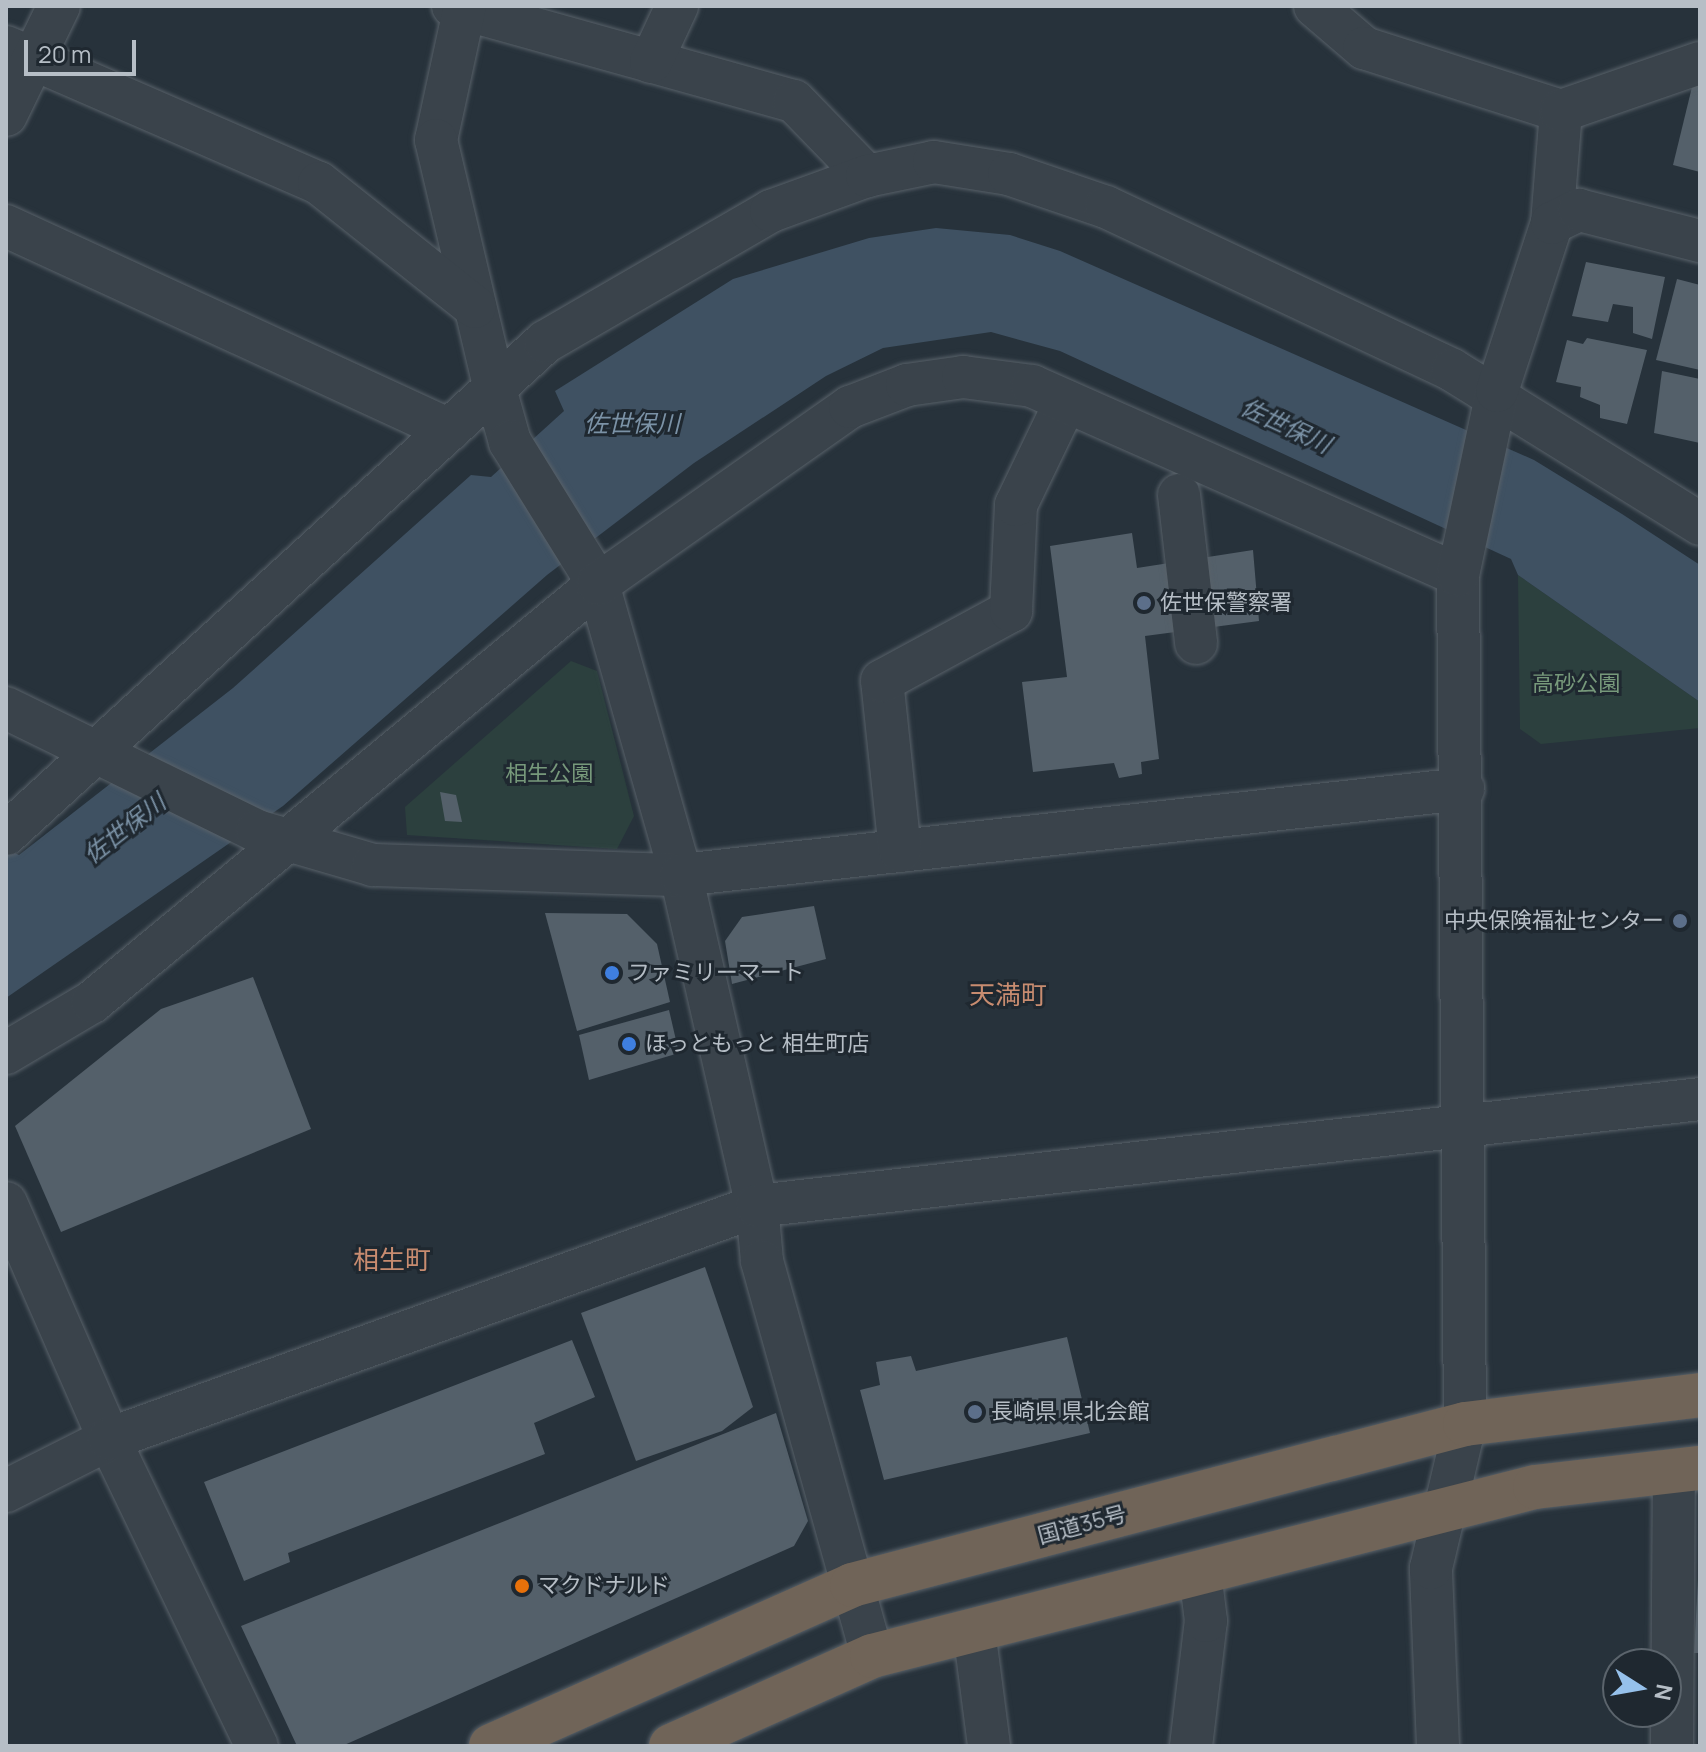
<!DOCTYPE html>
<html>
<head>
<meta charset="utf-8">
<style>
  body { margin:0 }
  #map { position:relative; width:1706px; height:1752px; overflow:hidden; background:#27323b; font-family:Manrope,"Noto Sans JP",sans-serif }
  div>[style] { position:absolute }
  .green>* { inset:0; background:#2c403e }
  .water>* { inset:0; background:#3f5162 }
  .building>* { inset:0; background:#54606a }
  .roads { filter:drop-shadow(0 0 2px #586169) drop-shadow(0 0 2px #586169) }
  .minor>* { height:42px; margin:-21px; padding:0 21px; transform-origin:21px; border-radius:21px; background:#3a434b }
  .highway>* { height:44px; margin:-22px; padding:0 22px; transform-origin:22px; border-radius:22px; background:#706458 }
  .dots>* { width:22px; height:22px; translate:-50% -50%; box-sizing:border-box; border:4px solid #1f2830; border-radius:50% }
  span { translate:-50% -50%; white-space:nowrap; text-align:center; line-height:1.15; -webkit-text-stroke:6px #1f2830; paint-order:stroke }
  .poi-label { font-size:22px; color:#b6bec6 }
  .left { translate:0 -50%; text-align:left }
  .right { translate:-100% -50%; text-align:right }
  .park-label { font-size:22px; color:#77997b }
  .street-label { font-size:22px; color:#b6bec6 }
  .water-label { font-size:24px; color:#7b92a6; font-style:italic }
  .quarter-label { font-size:26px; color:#c88c70 }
  .frame { position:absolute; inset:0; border:8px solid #b6bec6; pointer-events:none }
  .north { position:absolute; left:1602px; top:1648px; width:80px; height:80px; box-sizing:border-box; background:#1f2830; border:2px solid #5b646c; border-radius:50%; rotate:101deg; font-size:22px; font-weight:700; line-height:32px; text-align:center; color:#b6bec6 }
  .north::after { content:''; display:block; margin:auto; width:28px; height:36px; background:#96c1eb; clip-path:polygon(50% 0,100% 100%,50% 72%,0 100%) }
  .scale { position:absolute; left:24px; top:40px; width:112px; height:36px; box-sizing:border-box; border:4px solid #b6bec6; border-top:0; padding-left:10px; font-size:24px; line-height:28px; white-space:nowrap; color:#b6bec6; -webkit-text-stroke:6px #1f2830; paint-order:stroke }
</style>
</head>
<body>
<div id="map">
  <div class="green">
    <i style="clip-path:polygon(1518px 575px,1700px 702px,1700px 728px,1541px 744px,1520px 729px)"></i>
    <i style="clip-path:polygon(571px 661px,597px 671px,634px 816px,617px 849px,407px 835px,405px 807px)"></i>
  </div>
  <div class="water">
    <i style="clip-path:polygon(936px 228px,1010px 235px,1060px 251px,1534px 460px,1622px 514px,1700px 565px,1700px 702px,1518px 575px,1511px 559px,1060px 351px,991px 332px,883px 348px,826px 376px,694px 463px,547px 575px,283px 806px,6px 998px,6px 849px,19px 855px,233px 688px,471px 475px,491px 477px,564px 411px,555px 391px,733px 279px,869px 238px)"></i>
  </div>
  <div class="building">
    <i style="clip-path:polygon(1700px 85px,1700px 172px,1673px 165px,1692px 87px)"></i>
    <i style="clip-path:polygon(1586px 262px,1665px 277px,1652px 339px,1633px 333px,1633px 307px,1613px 304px,1608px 322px,1572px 316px)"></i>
    <i style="clip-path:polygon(1677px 279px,1700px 285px,1700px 370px,1656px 360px)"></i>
    <i style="clip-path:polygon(1587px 338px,1647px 350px,1627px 424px,1600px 418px,1600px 405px,1580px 397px,1581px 387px,1556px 382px,1567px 340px,1583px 344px)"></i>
    <i style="clip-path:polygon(1662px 371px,1700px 379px,1700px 443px,1654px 433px)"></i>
    <i style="clip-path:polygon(1132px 533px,1137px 568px,1253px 550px,1259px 621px,1145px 636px,1159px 759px,1141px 762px,1142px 774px,1119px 778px,1114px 763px,1033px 772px,1022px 682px,1067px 677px,1050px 546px)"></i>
    <i style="clip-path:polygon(440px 792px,456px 795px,462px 822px,445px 821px)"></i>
    <i style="clip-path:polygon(814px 906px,826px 959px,732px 984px,725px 941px,742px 917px)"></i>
    <i style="clip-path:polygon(545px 913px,627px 914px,657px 944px,670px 1002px,577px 1031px)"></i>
    <i style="clip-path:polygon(253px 977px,311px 1129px,61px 1232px,15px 1126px,161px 1009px)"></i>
    <i style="clip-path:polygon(669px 1010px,679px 1053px,589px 1080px,579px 1035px)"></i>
    <i style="clip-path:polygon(705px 1267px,753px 1407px,722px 1431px,636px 1461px,581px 1313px)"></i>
    <i style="clip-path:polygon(1067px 1337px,1090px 1433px,884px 1480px,860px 1390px,880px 1385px,876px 1362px,911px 1356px,916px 1371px)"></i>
    <i style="clip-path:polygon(572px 1340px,595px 1397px,534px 1423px,545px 1454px,288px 1553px,290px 1562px,244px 1581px,204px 1482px)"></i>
    <i style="clip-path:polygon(776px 1413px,808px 1521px,794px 1546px,342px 1746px,297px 1746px,241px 1626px)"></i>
    <i style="clip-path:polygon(1698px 1580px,1700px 1580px,1700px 1653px,1694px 1653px)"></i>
  </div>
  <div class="roads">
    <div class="minor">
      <i style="left:453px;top:6px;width:354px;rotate:15.6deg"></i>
      <i style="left:794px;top:101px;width:105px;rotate:45.8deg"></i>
      <i style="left:465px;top:6px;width:137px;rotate:102.2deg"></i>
      <i style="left:436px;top:140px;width:256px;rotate:76.7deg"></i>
      <i style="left:495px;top:389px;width:55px;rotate:74.2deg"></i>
      <i style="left:510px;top:442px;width:167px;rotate:58.2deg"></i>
      <i style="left:598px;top:584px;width:303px;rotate:74.1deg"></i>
      <i style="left:681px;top:875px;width:340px;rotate:77.1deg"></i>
      <i style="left:757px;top:1206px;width:55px;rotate:84.8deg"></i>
      <i style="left:762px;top:1261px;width:410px;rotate:74.4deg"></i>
      <i style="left:1315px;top:6px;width:65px;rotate:40.6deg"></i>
      <i style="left:1364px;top:48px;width:207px;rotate:17.7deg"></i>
      <i style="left:6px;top:47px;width:341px;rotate:23.5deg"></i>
      <i style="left:319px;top:183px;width:199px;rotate:38.5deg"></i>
      <i style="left:651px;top:62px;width:62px;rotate:-65.1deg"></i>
      <i style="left:6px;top:115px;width:121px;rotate:-64.1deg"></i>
      <i style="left:1552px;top:223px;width:112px;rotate:-85.4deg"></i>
      <i style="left:1561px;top:111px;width:147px;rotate:-19.1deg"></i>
      <i style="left:6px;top:226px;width:488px;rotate:24.7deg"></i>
      <i style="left:1179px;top:495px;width:149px;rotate:83.4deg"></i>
      <i style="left:6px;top:708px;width:280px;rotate:26.1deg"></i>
      <i style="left:257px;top:831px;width:121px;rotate:16.3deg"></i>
      <i style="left:373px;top:865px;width:308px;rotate:1.9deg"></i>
      <i style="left:681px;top:875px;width:787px;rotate:-6.28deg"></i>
      <i style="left:6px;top:834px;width:730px;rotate:-42.39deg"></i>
      <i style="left:545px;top:342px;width:261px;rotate:-30.1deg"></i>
      <i style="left:771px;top:211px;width:102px;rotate:-20deg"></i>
      <i style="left:867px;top:176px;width:68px;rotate:-11.8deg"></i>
      <i style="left:934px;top:162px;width:76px;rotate:9.1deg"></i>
      <i style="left:1009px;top:174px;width:102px;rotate:18.8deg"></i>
      <i style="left:1106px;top:207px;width:382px;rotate:25.2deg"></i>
      <i style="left:1452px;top:370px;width:292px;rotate:31.8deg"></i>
      <i style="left:900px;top:851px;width:171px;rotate:-96deg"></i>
      <i style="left:882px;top:681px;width:147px;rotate:-28.5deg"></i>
      <i style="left:1011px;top:611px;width:106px;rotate:-87.3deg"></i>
      <i style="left:1016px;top:505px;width:115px;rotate:-64.3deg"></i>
      <i style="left:6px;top:1053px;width:100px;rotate:-30.7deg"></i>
      <i style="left:92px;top:1002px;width:656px;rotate:-39.56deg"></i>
      <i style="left:598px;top:584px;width:308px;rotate:-35.1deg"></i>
      <i style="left:850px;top:407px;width:61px;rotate:-21.1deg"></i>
      <i style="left:907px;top:385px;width:57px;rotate:-8.1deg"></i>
      <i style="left:963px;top:377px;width:70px;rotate:7.4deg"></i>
      <i style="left:1032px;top:386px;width:466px;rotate:23.9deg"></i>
      <i style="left:6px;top:1203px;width:257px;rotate:66.4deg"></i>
      <i style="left:109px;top:1439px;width:341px;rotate:64.3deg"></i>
      <i style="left:6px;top:1491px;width:115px;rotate:-26.8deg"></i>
      <i style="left:109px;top:1439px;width:689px;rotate:-19.78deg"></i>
      <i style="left:757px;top:1206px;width:949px;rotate:-6.47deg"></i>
      <i style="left:974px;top:1630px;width:117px;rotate:82.6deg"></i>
      <i style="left:1191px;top:1746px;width:126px;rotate:-83.2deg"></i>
      <i style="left:1206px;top:1621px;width:48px;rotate:-97.1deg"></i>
      <i style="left:1438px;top:1746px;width:178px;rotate:-92.3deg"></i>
      <i style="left:1431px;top:1568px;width:148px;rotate:-76.7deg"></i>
      <i style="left:1465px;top:1424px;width:849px;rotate:-90.47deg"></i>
      <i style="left:1458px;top:575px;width:188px;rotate:-78deg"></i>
      <i style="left:1497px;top:391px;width:177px;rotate:-71.9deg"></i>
      <i style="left:1552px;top:223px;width:30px;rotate:-26deg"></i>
      <i style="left:1579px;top:210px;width:125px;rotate:14.4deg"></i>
      <i style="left:1672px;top:1746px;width:275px;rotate:-89.6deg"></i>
    </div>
    <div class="highway">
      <i style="left:491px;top:1746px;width:395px;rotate:-24deg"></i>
      <i style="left:852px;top:1585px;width:634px;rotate:-14.72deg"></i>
      <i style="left:1465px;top:1424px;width:237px;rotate:-7deg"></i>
      <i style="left:671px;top:1746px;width:220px;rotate:-24.1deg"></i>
      <i style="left:872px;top:1656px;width:684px;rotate:-14.3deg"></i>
      <i style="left:1535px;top:1487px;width:166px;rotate:-6.6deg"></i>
    </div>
  </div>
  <div class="dots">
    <i style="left:1144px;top:603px;background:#5c6f8a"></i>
    <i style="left:1680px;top:921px;background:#5c6f8a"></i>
    <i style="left:612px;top:973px;background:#3f7fe0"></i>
    <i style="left:629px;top:1044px;background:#3f7fe0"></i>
    <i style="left:975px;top:1412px;background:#5c6f8a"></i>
    <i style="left:522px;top:1586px;background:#e8710a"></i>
  </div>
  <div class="poi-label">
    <span class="left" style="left:1160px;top:603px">佐世保警察署</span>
    <span class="right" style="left:1664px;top:921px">中央保険福祉センター</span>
    <span class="left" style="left:628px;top:973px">ファミリーマート</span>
    <span class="left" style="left:645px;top:1044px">ほっともっと 相生町店</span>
    <span class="left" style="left:991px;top:1412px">長崎県 県北会館</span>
    <span class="left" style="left:538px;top:1586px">マクドナルド</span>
  </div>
  <div class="park-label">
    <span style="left:1576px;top:684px">高砂公園</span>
    <span style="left:549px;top:774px">相生公園</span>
  </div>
  <div class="street-label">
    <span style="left:1082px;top:1525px;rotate:-15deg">国道35号</span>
  </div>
  <div class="water-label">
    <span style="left:632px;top:423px">佐世保川</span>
    <span style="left:1286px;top:425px;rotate:25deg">佐世保川</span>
    <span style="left:124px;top:828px;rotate:-38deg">佐世保川</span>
  </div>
  <div class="quarter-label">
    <span style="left:1008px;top:995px">天満町</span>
    <span style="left:392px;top:1260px">相生町</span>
  </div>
  <div class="frame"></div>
  <div class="north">N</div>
  <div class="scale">20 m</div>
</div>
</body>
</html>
